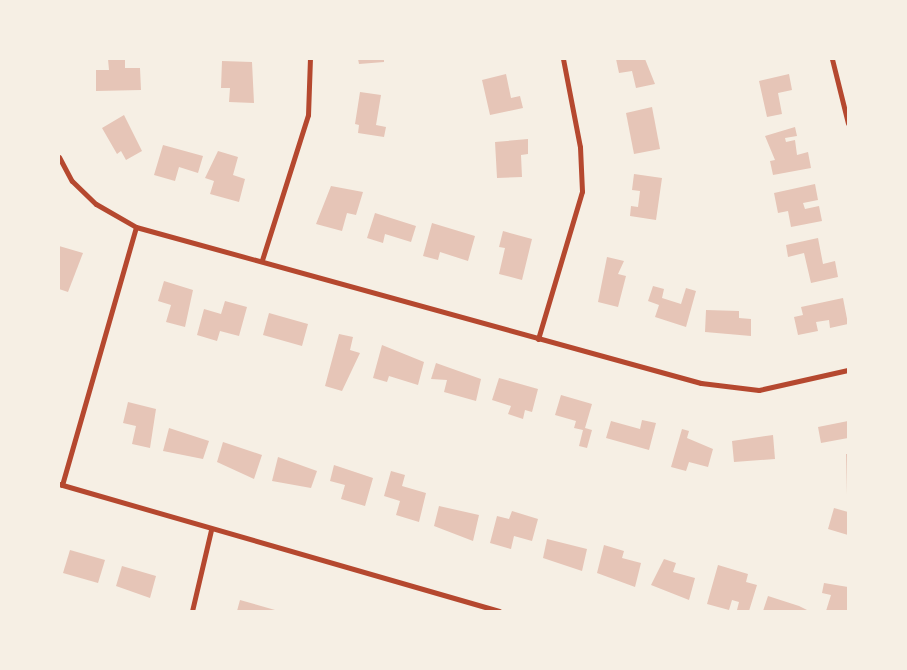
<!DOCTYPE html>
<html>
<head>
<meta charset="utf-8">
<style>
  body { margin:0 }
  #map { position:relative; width:907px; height:670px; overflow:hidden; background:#f6efe4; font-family:"Space Grotesk",sans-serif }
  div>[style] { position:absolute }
  .building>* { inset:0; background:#e6c5b7 }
  .minor>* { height:5px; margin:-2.5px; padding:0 2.5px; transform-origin:2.5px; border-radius:2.5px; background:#b5482f }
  span { translate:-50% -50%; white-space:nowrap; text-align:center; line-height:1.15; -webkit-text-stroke:4px #f6efe4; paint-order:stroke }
  .frame { position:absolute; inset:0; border:60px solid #f6efe4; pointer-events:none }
</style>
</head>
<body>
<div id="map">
  <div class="building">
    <i style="clip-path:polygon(108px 59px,125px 59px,125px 68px,140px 68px,141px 90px,96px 91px,96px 70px,109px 70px)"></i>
    <i style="clip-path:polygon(358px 59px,384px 59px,384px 62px,359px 64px)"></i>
    <i style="clip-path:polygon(616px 59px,645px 59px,655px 84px,636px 88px,632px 71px,619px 73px)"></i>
    <i style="clip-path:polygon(222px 61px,252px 62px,254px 103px,229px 102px,230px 88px,221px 88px)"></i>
    <i style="clip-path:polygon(506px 74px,511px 98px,520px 96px,523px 108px,490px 115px,482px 80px)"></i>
    <i style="clip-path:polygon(789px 74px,792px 90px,778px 93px,782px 114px,767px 117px,759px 81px)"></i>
    <i style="clip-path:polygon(360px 92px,381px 95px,376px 125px,386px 127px,384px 137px,358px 133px,359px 125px,355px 124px)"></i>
    <i style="clip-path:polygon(652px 107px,660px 149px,634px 154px,626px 113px)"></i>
    <i style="clip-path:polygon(124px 115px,142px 151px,126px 160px,121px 151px,117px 154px,102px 128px)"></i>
    <i style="clip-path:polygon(795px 127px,797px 136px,785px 138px,786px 142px,795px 140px,797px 155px,808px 152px,811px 168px,773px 175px,770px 161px,775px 160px,765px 136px)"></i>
    <i style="clip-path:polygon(528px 139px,528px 154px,521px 155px,522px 177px,497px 178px,495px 142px)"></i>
    <i style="clip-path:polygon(163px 145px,203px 156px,198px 173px,179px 167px,175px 181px,154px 175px)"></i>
    <i style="clip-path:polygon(218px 151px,238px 157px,233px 175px,245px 179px,239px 202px,210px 194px,214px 181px,205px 178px)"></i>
    <i style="clip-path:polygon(634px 174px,662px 178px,656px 220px,630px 216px,631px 206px,638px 207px,640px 191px,632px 190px)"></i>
    <i style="clip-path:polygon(815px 184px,818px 200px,803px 203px,805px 209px,819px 206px,822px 221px,791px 227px,788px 211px,778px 213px,774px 193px)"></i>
    <i style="clip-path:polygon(331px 186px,363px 192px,356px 215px,347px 213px,342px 231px,316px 224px)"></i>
    <i style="clip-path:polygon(375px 213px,416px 226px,411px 242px,385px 234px,383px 243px,367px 238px)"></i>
    <i style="clip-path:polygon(432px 223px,475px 236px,468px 261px,440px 252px,438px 260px,423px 256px)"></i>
    <i style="clip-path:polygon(503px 231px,532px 239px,522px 280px,499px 274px,505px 248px,499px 247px)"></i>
    <i style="clip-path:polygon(818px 238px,823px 264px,835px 261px,838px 277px,811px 283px,804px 253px,788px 257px,786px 245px)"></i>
    <i style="clip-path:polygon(59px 246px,83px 253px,68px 292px,59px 289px)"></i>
    <i style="clip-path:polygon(607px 257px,624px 261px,618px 274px,626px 276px,618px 307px,598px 302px)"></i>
    <i style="clip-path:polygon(164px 281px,193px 290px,185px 327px,166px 322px,171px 305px,158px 301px)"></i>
    <i style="clip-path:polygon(653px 286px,664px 289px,662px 298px,681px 304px,686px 288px,696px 291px,686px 327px,655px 317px,659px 305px,648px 301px)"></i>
    <i style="clip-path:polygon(843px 298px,848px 324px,830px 328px,829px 320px,816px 322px,818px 331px,798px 335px,794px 317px,803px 315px,801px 307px)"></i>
    <i style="clip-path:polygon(225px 301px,247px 307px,239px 336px,220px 331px,217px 341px,197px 335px,204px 309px,221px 314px)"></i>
    <i style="clip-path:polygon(706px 310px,739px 311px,739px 318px,751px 319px,751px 336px,705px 332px)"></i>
    <i style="clip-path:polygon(269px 313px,308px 324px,302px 346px,263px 335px)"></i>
    <i style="clip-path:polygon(339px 334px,353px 337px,350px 350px,360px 353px,342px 391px,325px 386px)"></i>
    <i style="clip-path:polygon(382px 345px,424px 362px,418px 385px,389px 376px,387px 382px,373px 378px)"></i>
    <i style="clip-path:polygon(436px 363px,481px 379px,476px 401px,444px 392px,447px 380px,431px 379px)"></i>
    <i style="clip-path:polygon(499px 378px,538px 389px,532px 412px,525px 410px,523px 419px,508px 414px,511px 406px,492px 400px)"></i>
    <i style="clip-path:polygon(561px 395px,592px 404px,585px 428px,592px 430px,587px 448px,579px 446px,583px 430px,574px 428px,576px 421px,555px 415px)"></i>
    <i style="clip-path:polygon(128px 402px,156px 409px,150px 448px,132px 444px,136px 426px,123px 423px)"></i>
    <i style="clip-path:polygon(642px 420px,656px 423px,649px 450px,606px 438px,611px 421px,640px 429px)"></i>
    <i style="clip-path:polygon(848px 421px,848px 438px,821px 443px,818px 427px)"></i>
    <i style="clip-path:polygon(169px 428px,209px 441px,203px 459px,163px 451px)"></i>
    <i style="clip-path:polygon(682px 429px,689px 431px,687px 438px,713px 449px,708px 467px,689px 462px,686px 471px,671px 467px)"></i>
    <i style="clip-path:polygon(773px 435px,775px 459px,734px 462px,732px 441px)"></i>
    <i style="clip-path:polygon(223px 442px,262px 455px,254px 479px,217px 462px)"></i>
    <i style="clip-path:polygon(846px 454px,848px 454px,848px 495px,847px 495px)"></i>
    <i style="clip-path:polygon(278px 457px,317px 471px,311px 488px,272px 481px)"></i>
    <i style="clip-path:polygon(334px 465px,373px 478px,365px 506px,341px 499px,345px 485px,330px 481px)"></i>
    <i style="clip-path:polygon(391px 471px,405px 475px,402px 486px,426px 493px,419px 522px,396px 515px,400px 501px,384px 496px)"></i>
    <i style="clip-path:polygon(439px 506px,479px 515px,473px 541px,434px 526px)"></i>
    <i style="clip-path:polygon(834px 508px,848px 512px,848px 535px,828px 529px)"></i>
    <i style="clip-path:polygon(512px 511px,538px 519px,532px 541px,514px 536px,511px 549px,490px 543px,497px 516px,509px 519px)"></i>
    <i style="clip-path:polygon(547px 539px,587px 549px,582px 571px,543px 558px)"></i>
    <i style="clip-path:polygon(604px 545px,624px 551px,622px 558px,641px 563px,635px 587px,597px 573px)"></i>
    <i style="clip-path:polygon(70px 550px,105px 560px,98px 583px,63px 573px)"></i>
    <i style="clip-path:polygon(664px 559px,676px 563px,673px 572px,695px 578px,689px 600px,651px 585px)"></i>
    <i style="clip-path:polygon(718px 565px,748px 574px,746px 582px,757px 585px,749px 611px,737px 610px,739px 602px,732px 600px,729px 610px,707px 604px)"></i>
    <i style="clip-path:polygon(122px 566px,156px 576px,150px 598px,116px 586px)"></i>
    <i style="clip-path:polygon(824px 583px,848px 587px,848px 611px,826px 611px,831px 595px,822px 593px)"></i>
    <i style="clip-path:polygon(768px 596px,799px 606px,809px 611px,763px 611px)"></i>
    <i style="clip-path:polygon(240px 600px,275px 610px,274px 611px,237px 611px)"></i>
  </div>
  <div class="minor">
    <i style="left:832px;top:59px;width:66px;rotate:76deg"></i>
    <i style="left:59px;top:157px;width:27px;rotate:62deg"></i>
    <i style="left:72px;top:181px;width:33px;rotate:44deg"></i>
    <i style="left:96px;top:204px;width:46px;rotate:29.9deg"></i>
    <i style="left:136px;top:227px;width:586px;rotate:15.44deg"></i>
    <i style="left:701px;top:383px;width:58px;rotate:6.9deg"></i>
    <i style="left:759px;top:390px;width:91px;rotate:-12.7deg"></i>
    <i style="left:262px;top:260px;width:152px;rotate:-72.4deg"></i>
    <i style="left:308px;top:115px;width:56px;rotate:-88deg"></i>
    <i style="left:538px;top:339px;width:154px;rotate:-73.4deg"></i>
    <i style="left:582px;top:191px;width:44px;rotate:-92.6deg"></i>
    <i style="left:580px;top:147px;width:90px;rotate:-100.9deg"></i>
    <i style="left:59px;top:484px;width:458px;rotate:16.1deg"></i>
    <i style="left:62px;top:485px;width:268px;rotate:-74deg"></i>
    <i style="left:192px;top:611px;width:83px;rotate:-76.8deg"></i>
  </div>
  <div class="frame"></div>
</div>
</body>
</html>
